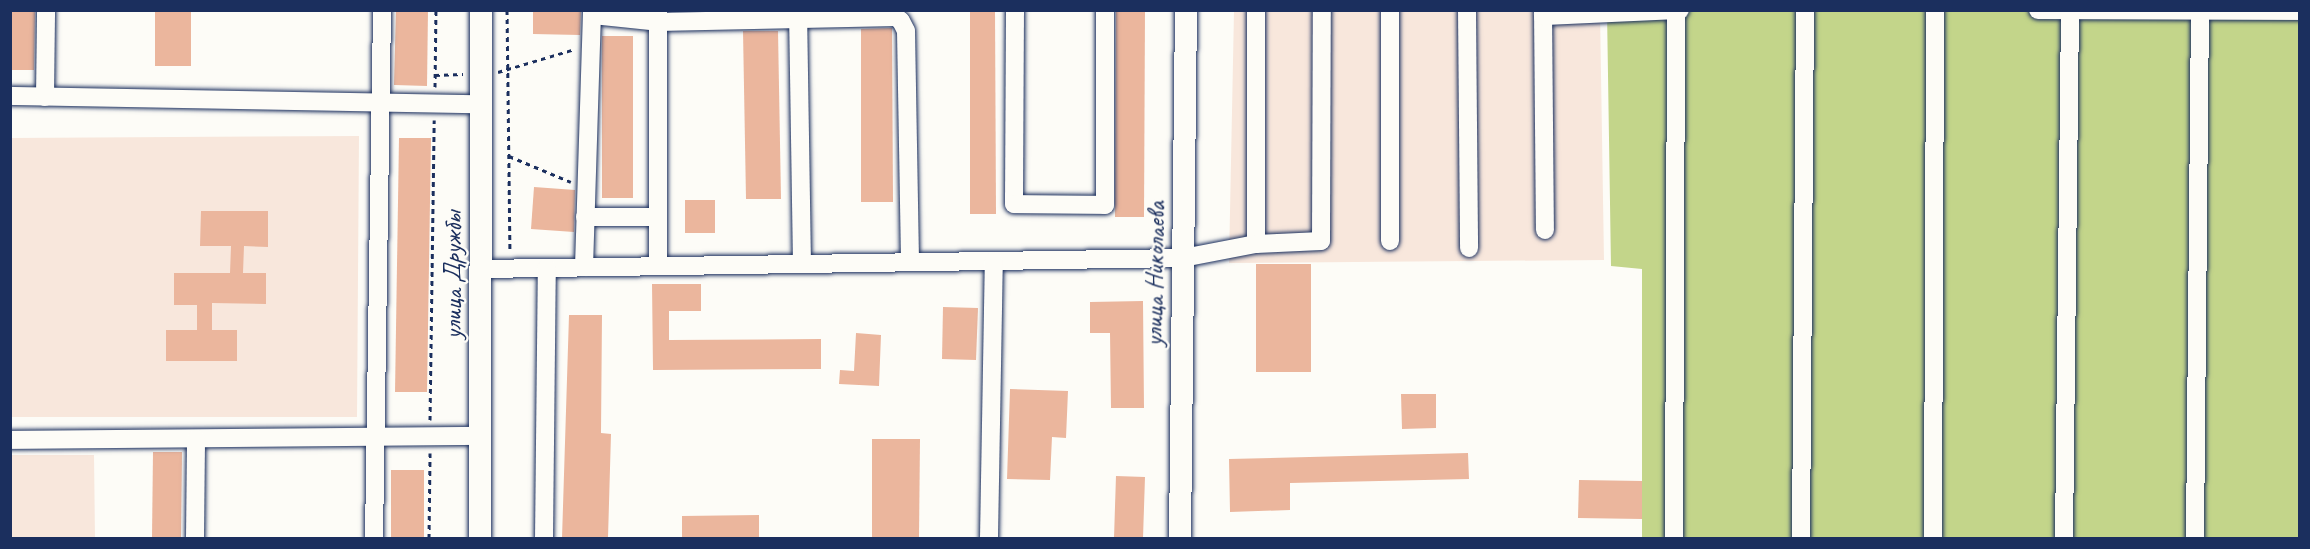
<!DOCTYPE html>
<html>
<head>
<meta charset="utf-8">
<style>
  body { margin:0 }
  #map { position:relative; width:2310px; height:549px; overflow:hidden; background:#fdfcf7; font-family:Caveat,sans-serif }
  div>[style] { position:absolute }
  .built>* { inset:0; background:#f8e7dc }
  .green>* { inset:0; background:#c3d58a }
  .building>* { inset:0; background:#ebb69d }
  .path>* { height:3px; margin-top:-1.5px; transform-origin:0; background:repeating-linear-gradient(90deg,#1b2f5e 0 4.5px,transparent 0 9px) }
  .roads { filter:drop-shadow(0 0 2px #1b2f5e) drop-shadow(0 0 2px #1b2f5e) }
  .minor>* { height:18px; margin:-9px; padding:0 9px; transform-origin:9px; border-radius:9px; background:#fdfcf7 }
  .major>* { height:22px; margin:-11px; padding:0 11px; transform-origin:11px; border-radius:11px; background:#fdfcf7 }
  span { translate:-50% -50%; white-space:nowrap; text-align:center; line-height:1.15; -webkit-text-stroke:4.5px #fdfcf7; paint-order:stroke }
  .street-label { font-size:26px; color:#1b2f5e }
  .frame { position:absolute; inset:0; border:12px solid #1b2f5e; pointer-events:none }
</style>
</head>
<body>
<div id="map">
  <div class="built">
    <i style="clip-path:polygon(1234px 11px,1600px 11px,1604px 260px,1229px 263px)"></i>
    <i style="clip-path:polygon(359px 136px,357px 417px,11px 417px,10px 138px)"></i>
    <i style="clip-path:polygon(11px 455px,94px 455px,95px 538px,11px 538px)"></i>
  </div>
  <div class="green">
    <i style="clip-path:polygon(1607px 11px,2299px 11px,2299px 538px,1642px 538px,1642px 269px,1611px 266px)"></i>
  </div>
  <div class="building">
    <i style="clip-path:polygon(10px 10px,35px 10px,34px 70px,10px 70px)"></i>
    <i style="clip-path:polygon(155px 10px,191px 10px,191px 66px,155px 66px)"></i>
    <i style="clip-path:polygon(396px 10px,428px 10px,427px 86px,394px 85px)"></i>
    <i style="clip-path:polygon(533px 10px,581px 10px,580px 35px,533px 34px)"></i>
    <i style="clip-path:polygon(970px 10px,995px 10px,996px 214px,970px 214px)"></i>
    <i style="clip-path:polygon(1116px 10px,1145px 10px,1144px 217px,1115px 217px)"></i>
    <i style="clip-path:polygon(892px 28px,893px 202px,861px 202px,861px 29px)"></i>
    <i style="clip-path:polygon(743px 31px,778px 31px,781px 199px,746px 199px)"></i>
    <i style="clip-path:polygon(602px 36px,633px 36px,633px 198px,602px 198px)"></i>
    <i style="clip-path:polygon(399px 138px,431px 138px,427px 392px,395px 392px)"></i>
    <i style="clip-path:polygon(534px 187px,575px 190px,574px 232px,531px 229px)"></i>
    <i style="clip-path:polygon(685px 200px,715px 200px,715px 233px,685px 233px)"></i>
    <i style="clip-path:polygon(201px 211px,268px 211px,268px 247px,244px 246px,243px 273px,266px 273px,266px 304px,212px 303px,212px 330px,237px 330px,237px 361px,166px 361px,166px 330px,197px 330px,197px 305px,174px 305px,174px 273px,230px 273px,231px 246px,200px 246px)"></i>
    <i style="clip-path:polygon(1256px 264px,1311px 264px,1311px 372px,1256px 372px)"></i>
    <i style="clip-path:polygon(652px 284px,701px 284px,701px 311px,669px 311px,669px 340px,821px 339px,821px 369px,653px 370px)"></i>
    <i style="clip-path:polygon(1143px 301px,1144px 408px,1111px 408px,1110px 333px,1090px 333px,1090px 302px)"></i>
    <i style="clip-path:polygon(943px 307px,978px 308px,976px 360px,942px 359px)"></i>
    <i style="clip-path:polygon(569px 315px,602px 315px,601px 433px,611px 434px,608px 538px,562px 538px)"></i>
    <i style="clip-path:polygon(856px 333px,881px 335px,879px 386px,839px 384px,840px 370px,854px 371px)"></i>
    <i style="clip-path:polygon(1010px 389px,1068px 391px,1066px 438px,1052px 437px,1050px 480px,1007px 479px)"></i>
    <i style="clip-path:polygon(1401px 394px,1436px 394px,1436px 428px,1402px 429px)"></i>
    <i style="clip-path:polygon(872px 439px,920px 439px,919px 538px,872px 538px)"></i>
    <i style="clip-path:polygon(153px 452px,182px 452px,181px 538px,152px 538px)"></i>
    <i style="clip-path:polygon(1468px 453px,1469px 479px,1290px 483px,1290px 510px,1230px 512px,1229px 459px)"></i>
    <i style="clip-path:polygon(391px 470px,424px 470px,424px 538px,391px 538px)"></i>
    <i style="clip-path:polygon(1116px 476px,1145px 477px,1143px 538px,1114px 538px)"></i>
    <i style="clip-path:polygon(1579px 480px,1642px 481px,1642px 519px,1578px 518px)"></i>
    <i style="clip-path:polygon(759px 515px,759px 538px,682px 538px,682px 516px)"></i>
  </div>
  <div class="path">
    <i style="left:507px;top:10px;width:242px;rotate:89.3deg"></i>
    <i style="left:498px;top:72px;width:80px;rotate:-16.6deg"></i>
    <i style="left:435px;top:75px;width:28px;rotate:-2deg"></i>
    <i style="left:435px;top:87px;width:77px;rotate:-89.3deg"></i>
    <i style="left:509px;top:156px;width:67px;rotate:22.8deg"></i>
    <i style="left:430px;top:420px;width:300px;rotate:-89.2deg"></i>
    <i style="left:429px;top:538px;width:85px;rotate:-89.3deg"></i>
  </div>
  <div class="roads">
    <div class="minor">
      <i style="left:658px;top:10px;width:256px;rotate:90deg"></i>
      <i style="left:798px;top:10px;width:254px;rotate:89.1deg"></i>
      <i style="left:1015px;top:10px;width:194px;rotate:90.3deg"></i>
      <i style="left:1014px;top:204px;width:91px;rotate:0.6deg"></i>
      <i style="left:1105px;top:205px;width:195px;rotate:-90deg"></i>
      <i style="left:1467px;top:10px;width:238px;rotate:89.5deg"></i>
      <i style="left:1543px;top:10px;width:220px;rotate:89.5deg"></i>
      <i style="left:2038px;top:10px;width:262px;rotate:0.2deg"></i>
      <i style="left:593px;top:15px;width:65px;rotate:6.1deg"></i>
      <i style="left:658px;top:22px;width:238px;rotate:-1.2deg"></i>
      <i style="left:896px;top:17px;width:6px;rotate:39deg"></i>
      <i style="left:901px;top:21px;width:11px;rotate:63deg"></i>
      <i style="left:906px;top:31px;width:231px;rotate:89deg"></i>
      <i style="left:1543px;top:16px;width:137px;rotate:-2.5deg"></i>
      <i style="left:10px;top:96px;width:471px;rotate:1deg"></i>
      <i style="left:45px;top:97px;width:87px;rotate:-89.3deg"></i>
      <i style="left:585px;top:217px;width:73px"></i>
      <i style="left:1390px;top:241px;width:231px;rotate:-90deg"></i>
      <i style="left:1256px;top:244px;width:234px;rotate:-90deg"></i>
      <i style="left:584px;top:267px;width:257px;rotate:-88.2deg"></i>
      <i style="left:482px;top:269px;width:701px;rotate:-0.9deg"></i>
      <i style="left:1183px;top:258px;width:74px;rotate:-10.9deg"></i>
      <i style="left:1256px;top:244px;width:65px;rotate:-2.6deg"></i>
      <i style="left:1321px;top:241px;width:231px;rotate:-89.8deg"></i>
      <i style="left:10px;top:440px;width:471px;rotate:-0.5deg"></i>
      <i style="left:195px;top:538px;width:99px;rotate:-89.4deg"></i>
      <i style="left:374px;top:538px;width:528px;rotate:-89.13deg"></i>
      <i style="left:544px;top:538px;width:270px;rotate:-89.4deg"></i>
      <i style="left:989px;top:538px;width:277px;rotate:-89deg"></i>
      <i style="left:1674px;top:538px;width:528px;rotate:-89.78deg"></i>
      <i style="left:1801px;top:538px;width:528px;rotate:-89.57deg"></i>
      <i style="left:1933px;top:538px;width:528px;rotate:-89.78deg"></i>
      <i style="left:2064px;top:538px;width:528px;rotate:-89.35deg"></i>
      <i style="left:2195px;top:538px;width:528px;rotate:-89.46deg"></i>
    </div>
    <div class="major">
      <i style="left:480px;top:538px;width:528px;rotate:-89.89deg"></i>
      <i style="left:1180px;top:538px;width:528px;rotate:-89.35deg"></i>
    </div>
  </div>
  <div class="street-label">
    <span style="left:1155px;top:274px;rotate:-89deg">улица Николаева</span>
    <span style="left:453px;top:275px;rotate:-90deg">улица Дружбы</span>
  </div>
  <div class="frame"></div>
</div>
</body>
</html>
